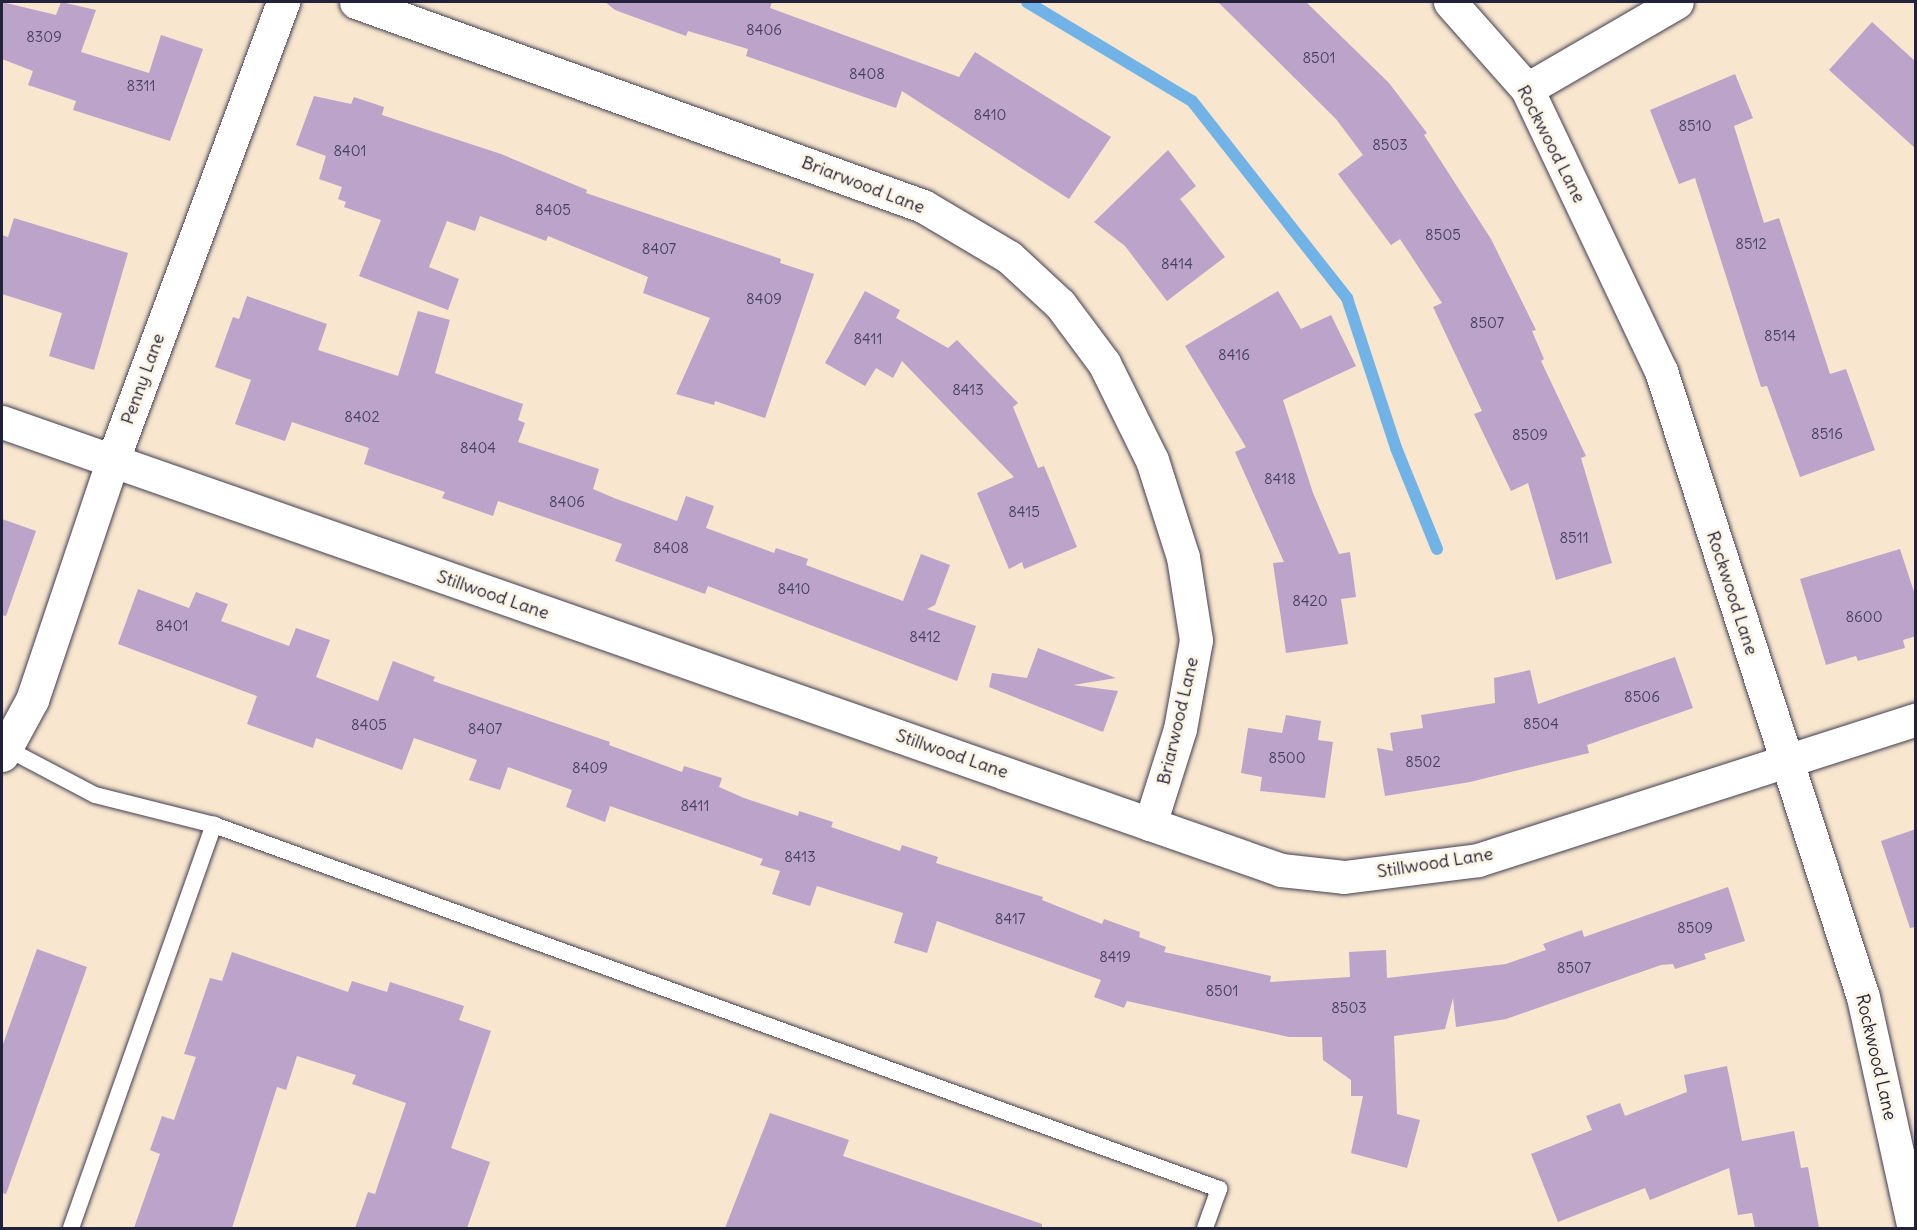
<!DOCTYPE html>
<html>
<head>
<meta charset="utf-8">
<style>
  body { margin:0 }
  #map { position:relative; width:1917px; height:1230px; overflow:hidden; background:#f8e6ce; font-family:Delius,sans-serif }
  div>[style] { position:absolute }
  .stream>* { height:12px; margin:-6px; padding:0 6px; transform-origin:6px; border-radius:6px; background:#71b3e6 }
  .building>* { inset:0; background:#bba3ca }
  .roads { filter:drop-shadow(0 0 2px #423f51) drop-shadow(0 0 2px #423f51) }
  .lane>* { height:16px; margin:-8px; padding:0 8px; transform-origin:8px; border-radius:8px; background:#fff }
  .street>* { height:33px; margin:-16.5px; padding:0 16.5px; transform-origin:16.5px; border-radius:16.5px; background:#fff }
  .secondary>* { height:33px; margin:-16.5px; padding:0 16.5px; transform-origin:16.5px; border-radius:16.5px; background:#fff }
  span { translate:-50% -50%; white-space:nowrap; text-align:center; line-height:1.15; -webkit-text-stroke:6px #fcf5e5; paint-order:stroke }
  .number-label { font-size:15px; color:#48425f }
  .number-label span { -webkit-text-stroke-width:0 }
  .street-label { font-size:18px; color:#22223b }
  .frame { position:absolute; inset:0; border:3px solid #22223b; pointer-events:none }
</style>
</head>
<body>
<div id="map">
  <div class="stream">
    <i style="left:1027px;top:2px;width:192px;rotate:31deg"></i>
    <i style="left:1192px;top:101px;width:251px;rotate:51.8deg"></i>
    <i style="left:1347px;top:298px;width:158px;rotate:71.9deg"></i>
    <i style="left:1396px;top:448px;width:109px;rotate:67.9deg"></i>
  </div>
  <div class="building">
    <i style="clip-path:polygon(2px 2px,56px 15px,61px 2px,96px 10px,81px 52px,149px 73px,161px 35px,203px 49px,170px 141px,73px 110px,76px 101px,28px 85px,33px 71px,2px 59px)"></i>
    <i style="clip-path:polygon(605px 2px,772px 2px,770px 8px,959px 77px,975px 52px,1111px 137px,1069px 199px,902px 91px,896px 108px,746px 56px,748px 49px,688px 31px,686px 36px,615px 10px)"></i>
    <i style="clip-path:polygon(1218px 2px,1306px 2px,1389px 83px,1427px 133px,1424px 135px,1491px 239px,1536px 330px,1532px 331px,1544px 359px,1541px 361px,1586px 456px,1581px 458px,1612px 563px,1556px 580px,1528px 483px,1511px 491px,1474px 414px,1482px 411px,1433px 307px,1442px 303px,1400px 239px,1391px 245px,1338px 174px,1363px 155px,1336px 119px)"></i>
    <i style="clip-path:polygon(1872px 22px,1916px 62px,1916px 149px,1829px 70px)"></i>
    <i style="clip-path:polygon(1735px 74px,1753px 118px,1734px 126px,1764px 223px,1779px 218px,1830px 374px,1846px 369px,1875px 450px,1800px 477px,1767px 386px,1761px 387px,1695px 178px,1679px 184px,1650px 110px)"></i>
    <i style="clip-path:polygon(314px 96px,351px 104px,354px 97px,384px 107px,382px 115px,501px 154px,587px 190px,586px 193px,781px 259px,780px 263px,814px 274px,765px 418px,715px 401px,714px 405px,676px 394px,710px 318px,643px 293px,648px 277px,548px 236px,546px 241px,480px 216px,475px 231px,447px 221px,429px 267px,459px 279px,448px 310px,359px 276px,381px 220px,344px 207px,346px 202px,338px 199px,342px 187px,319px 179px,326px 156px,296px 145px)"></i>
    <i style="clip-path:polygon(1168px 150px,1196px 186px,1180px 199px,1225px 257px,1167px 301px,1125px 246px,1094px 222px)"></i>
    <i style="clip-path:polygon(14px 218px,128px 253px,94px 370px,49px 356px,62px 313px,2px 294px,2px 235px,8px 237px)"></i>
    <i style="clip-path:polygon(865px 291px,900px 310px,896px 318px,948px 348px,957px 340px,1018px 403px,1013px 407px,1038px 468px,1044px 466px,1077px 547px,1024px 569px,1022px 562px,1009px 569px,977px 493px,1014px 477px,902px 361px,893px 378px,876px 368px,865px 386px,825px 363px)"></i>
    <i style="clip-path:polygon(1278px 291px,1301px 329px,1331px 315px,1356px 366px,1283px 400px,1313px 493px,1339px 554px,1350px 552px,1356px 597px,1341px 599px,1348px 644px,1286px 653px,1273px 563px,1284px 562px,1235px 452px,1246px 447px,1185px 346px)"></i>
    <i style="clip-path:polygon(247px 296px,327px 324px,318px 350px,398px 376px,418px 311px,450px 320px,435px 373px,523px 404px,518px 420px,525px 423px,518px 442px,599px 469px,593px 489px,614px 498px,677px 521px,686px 496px,714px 506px,706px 528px,774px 553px,776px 548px,808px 559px,806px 565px,903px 601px,921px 554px,950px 565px,935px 605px,927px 609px,976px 626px,957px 681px,708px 586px,705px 594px,615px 561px,622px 544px,498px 501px,493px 516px,442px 498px,445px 492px,364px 464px,369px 448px,292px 422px,285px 441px,235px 424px,251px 380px,215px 367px,233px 317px,239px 319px)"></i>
    <i style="clip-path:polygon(2px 519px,36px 531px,6px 616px,2px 615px)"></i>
    <i style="clip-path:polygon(1900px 549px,1916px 598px,1916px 636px,1903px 640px,1905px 648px,1858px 661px,1856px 656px,1826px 665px,1800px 579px)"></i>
    <i style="clip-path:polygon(138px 589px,189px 608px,196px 592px,228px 604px,221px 621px,289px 646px,296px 628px,330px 640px,316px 677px,378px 701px,393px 661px,435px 677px,433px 681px,610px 742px,609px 745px,682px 772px,684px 766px,722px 778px,719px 787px,744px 798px,798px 816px,799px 811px,833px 822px,831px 827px,900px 851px,902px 845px,938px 857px,936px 863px,1043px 897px,1042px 900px,1102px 924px,1104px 919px,1140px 932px,1139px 937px,1166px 947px,1164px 952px,1271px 976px,1270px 982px,1350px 977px,1349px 952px,1386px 950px,1387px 978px,1506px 964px,1546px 950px,1543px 944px,1582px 930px,1584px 937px,1728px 887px,1745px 941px,1704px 954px,1706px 959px,1675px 969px,1673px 964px,1661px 965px,1506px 1019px,1456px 1027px,1453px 998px,1445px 1029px,1394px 1036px,1397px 1114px,1420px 1120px,1407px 1168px,1351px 1153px,1363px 1096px,1351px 1096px,1351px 1080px,1323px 1060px,1322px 1037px,1289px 1037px,1127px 1001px,1124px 1008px,1094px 997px,1101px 980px,937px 921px,927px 953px,894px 943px,903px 913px,817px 886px,810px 906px,772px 894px,780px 871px,760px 865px,763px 859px,610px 806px,605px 822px,566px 807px,572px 790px,508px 767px,500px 790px,469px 780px,477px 760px,414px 738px,402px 770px,316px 738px,313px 748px,247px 724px,257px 696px,118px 644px)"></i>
    <i style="clip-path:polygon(1038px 648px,1116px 678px,1073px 685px,1118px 691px,1103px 732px,989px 687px,992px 673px,1027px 678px)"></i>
    <i style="clip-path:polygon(1675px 657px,1693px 708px,1587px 745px,1589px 753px,1470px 782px,1385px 796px,1377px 748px,1393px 751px,1390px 733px,1423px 728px,1421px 715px,1495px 703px,1494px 678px,1530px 670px,1538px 704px)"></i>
    <i style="clip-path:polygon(1286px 715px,1321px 721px,1318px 740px,1333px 742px,1325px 798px,1260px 791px,1262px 777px,1241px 773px,1248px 728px,1282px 733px)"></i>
    <i style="clip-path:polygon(1916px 829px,1916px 927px,1910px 928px,1881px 841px)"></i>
    <i style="clip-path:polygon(37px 949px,87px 967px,6px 1194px,2px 1193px,2px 1047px)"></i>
    <i style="clip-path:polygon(232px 952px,348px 992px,352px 981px,387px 992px,390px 982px,464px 1006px,459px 1020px,491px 1031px,451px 1148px,490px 1162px,467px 1228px,355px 1228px,368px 1192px,375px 1194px,406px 1103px,352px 1084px,356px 1075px,297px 1056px,286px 1090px,277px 1087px,232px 1228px,134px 1228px,160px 1154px,150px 1150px,162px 1116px,174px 1120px,196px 1057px,184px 1054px,210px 978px,222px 981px)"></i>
    <i style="clip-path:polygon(1727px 1066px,1742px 1141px,1794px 1131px,1801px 1168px,1808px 1167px,1819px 1228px,1755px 1228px,1752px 1213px,1738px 1215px,1729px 1168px,1650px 1200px,1645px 1188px,1558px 1222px,1531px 1154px,1592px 1130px,1586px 1116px,1620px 1103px,1625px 1116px,1687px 1092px,1684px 1075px)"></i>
    <i style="clip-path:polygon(770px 1113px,849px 1140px,843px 1156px,1042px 1224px,1042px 1228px,725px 1228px)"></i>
  </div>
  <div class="roads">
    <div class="lane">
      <i style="left:2px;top:746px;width:105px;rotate:27.8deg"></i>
      <i style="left:95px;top:795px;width:123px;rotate:14.1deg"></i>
      <i style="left:214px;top:825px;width:1069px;rotate:19.91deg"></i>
      <i style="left:1219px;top:1189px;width:41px;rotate:109.7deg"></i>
      <i style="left:71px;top:1228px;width:428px;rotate:-70.5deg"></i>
    </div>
    <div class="street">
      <i style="left:356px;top:2px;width:603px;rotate:19.79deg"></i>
      <i style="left:923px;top:206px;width:100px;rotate:30.7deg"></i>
      <i style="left:1009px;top:257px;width:69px;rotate:42.7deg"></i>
      <i style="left:1060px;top:304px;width:74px;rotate:53.3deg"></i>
      <i style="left:1104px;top:363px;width:108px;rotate:63.7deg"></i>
      <i style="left:1152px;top:460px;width:102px;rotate:72.3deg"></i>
      <i style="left:1183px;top:557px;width:84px;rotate:81.1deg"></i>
      <i style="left:1196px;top:640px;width:90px;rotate:100.2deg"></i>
      <i style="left:1180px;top:729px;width:100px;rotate:107.5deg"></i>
      <i style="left:1527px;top:89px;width:173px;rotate:-30.1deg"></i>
      <i style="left:2px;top:422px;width:1355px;rotate:19.3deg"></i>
      <i style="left:1281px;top:870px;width:63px;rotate:6.3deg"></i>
      <i style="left:1344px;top:877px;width:135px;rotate:-7.2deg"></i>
      <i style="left:1478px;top:860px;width:460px;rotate:-17.8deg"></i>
      <i style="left:2px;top:755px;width:63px;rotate:-61.4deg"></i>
      <i style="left:32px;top:700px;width:251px;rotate:-71.4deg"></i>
      <i style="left:112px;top:462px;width:491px;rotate:-69.6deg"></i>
    </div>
    <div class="secondary">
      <i style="left:1450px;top:2px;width:116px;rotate:48.5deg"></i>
      <i style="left:1527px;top:89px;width:312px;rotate:64.6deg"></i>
      <i style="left:1661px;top:371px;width:658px;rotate:72.12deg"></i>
      <i style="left:1863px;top:997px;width:237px;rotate:77.6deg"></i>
    </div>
  </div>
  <div class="number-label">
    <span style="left:764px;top:30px">8406</span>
    <span style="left:44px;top:37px">8309</span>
    <span style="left:1319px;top:58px">8501</span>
    <span style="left:867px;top:74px">8408</span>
    <span style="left:141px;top:86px">8311</span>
    <span style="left:990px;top:115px">8410</span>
    <span style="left:1695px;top:126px">8510</span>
    <span style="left:1390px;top:145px">8503</span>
    <span style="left:350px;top:151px">8401</span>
    <span style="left:553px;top:210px">8405</span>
    <span style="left:1443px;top:235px">8505</span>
    <span style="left:1751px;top:244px">8512</span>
    <span style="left:659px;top:249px">8407</span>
    <span style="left:1177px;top:264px">8414</span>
    <span style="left:764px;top:299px">8409</span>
    <span style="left:1487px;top:323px">8507</span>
    <span style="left:1780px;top:336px">8514</span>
    <span style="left:868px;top:339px">8411</span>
    <span style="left:1234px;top:355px">8416</span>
    <span style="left:968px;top:390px">8413</span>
    <span style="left:362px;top:417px">8402</span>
    <span style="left:1827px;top:434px">8516</span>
    <span style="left:1530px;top:435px">8509</span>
    <span style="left:478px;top:448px">8404</span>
    <span style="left:1280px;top:479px">8418</span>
    <span style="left:567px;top:502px">8406</span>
    <span style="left:1024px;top:512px">8415</span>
    <span style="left:1574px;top:538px">8511</span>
    <span style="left:671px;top:548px">8408</span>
    <span style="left:794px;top:589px">8410</span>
    <span style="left:1310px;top:601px">8420</span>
    <span style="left:1864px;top:617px">8600</span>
    <span style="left:172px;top:626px">8401</span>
    <span style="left:925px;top:637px">8412</span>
    <span style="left:1642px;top:697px">8506</span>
    <span style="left:1541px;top:724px">8504</span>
    <span style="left:369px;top:725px">8405</span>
    <span style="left:485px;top:729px">8407</span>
    <span style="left:1287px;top:758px">8500</span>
    <span style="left:1423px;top:762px">8502</span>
    <span style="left:590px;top:768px">8409</span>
    <span style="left:695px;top:806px">8411</span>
    <span style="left:800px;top:857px">8413</span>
    <span style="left:1010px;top:919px">8417</span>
    <span style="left:1695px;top:928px">8509</span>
    <span style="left:1115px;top:957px">8419</span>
    <span style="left:1574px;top:968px">8507</span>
    <span style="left:1222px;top:991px">8501</span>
    <span style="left:1349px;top:1008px">8503</span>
  </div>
  <div class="street-label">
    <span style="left:1551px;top:144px;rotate:63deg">Rockwood Lane</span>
    <span style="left:863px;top:185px;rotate:21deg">Briarwood Lane</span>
    <span style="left:143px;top:379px;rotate:-70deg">Penny Lane</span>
    <span style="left:1732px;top:593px;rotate:72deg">Rockwood Lane</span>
    <span style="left:493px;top:595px;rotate:19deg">Stillwood Lane</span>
    <span style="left:1178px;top:721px;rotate:-77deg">Briarwood Lane</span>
    <span style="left:952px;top:754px;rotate:19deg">Stillwood Lane</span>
    <span style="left:1435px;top:863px;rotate:-9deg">Stillwood Lane</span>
    <span style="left:1876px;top:1057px;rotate:77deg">Rockwood Lane</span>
  </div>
  <div class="frame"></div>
</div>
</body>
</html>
